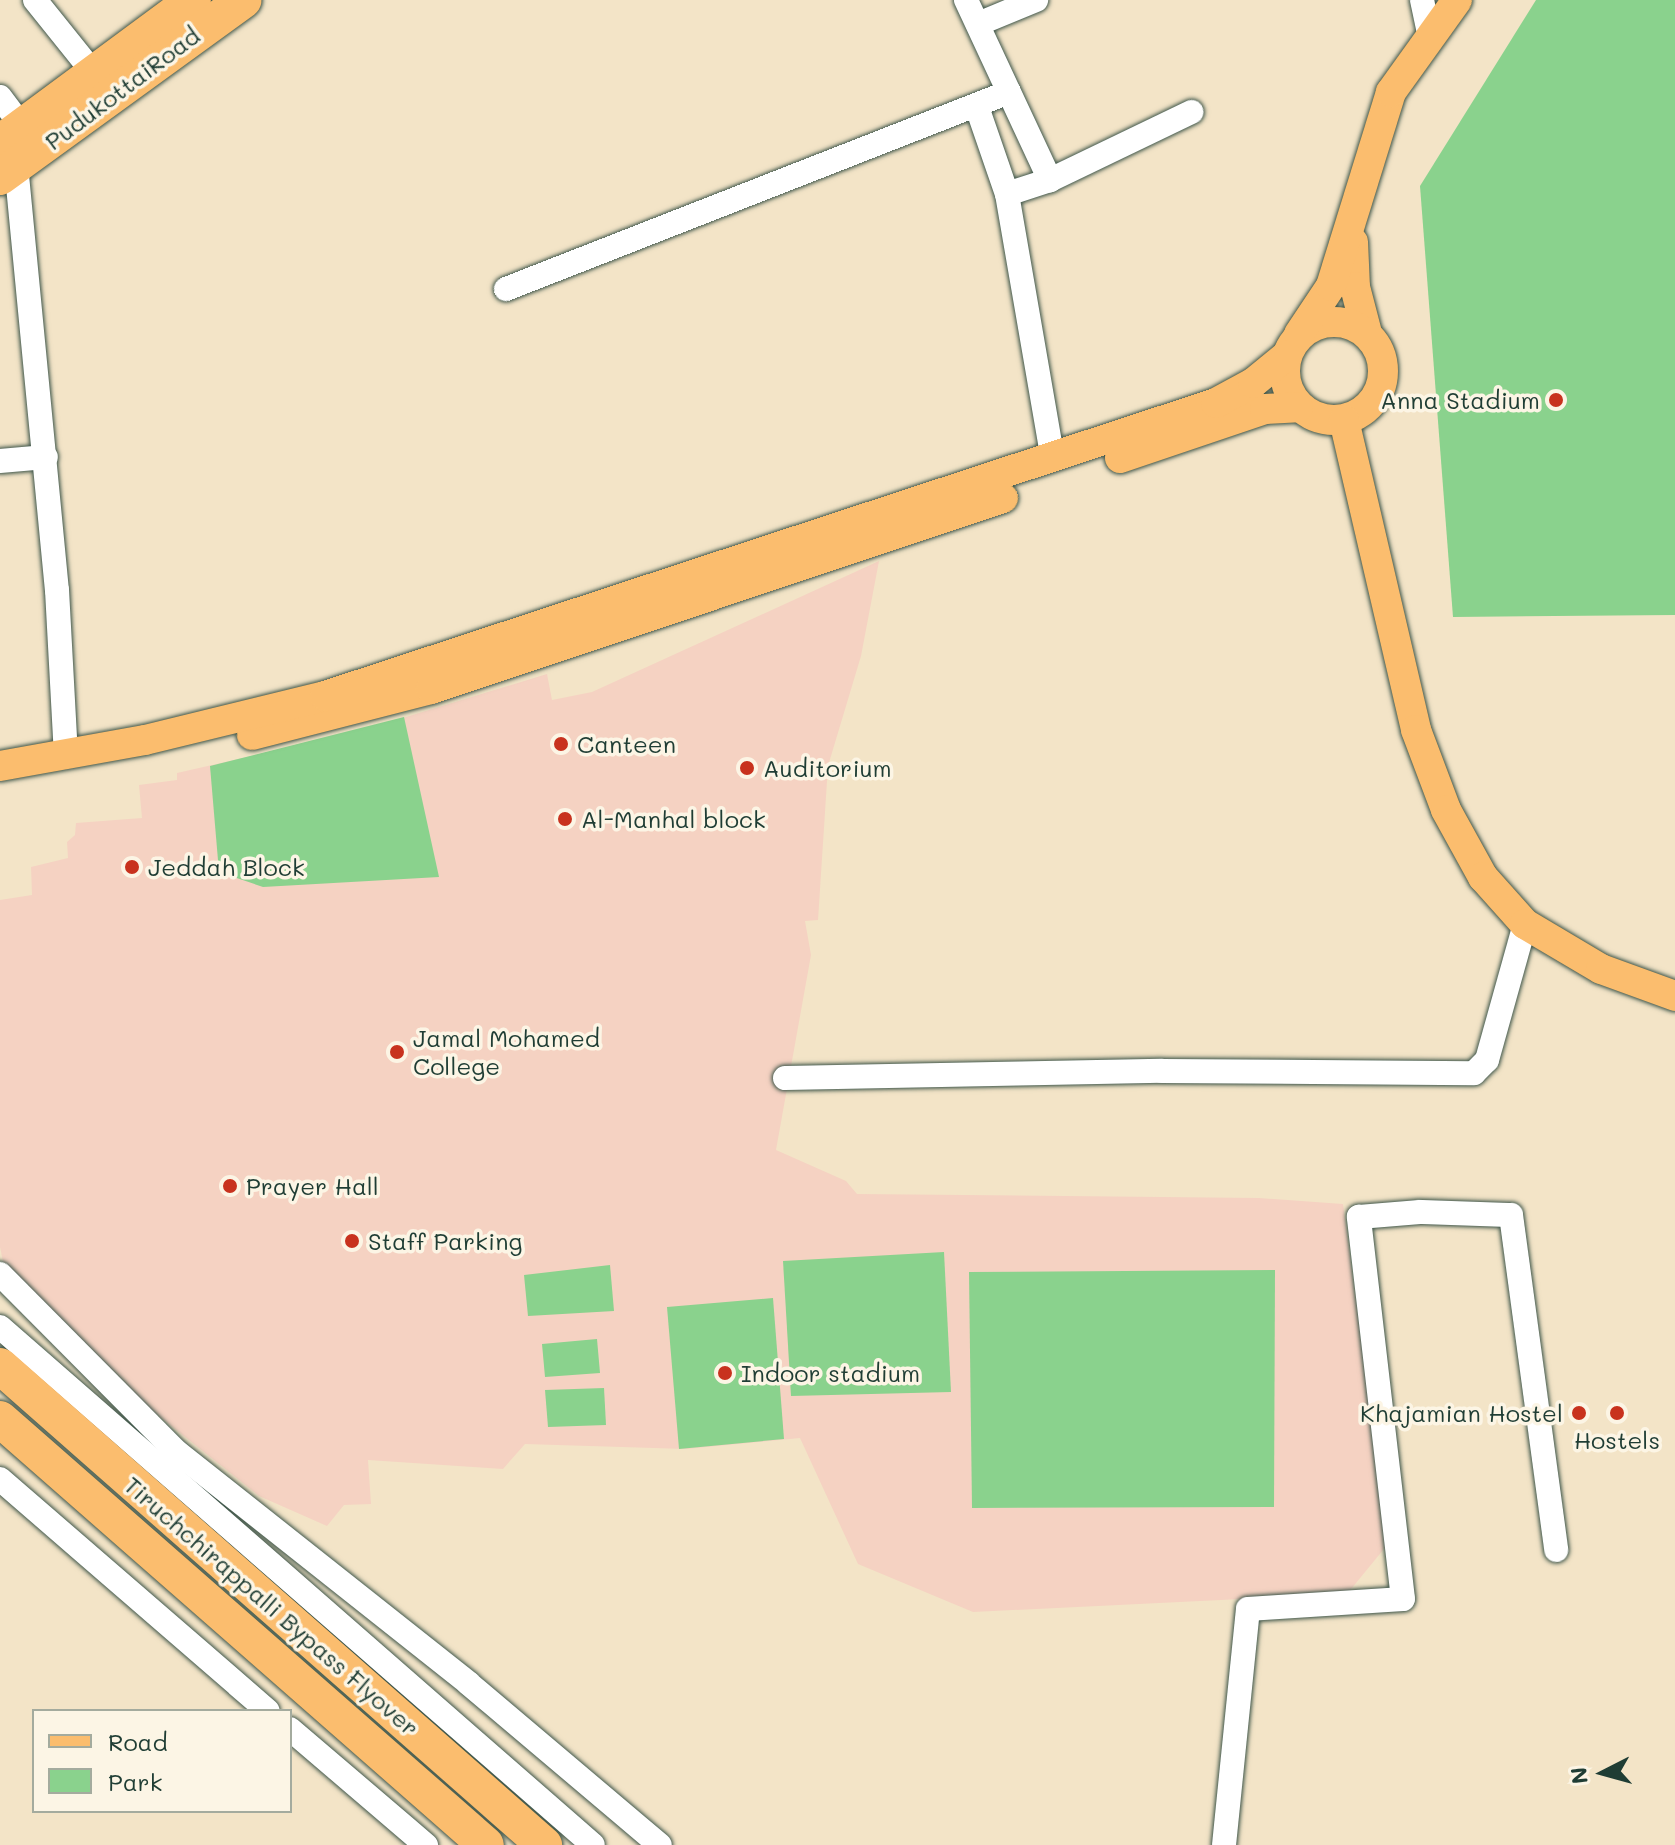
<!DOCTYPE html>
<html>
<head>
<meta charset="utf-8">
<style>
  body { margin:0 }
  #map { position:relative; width:1675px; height:1845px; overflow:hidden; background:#f3e4c7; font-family:Mali,sans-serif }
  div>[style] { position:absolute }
  .built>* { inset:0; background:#f5d2c2 }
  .green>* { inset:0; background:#8ad28d }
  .roads { filter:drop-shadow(0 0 2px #3f564a) drop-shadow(0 0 2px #3f564a) }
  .minor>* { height:24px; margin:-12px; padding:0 12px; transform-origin:12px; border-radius:12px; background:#fff }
  .major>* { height:30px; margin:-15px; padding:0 15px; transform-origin:15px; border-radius:15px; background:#fbbd6e }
  .major>.ring { margin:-15px; padding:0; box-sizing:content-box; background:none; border:30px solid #fbbd6e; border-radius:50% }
  .highway>* { height:36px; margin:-18px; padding:0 18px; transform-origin:18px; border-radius:18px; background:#fbbd6e }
  .dots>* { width:22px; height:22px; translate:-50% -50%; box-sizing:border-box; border:4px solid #fcf5e5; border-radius:50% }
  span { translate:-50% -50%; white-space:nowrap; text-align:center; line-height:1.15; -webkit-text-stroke:7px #fcf5e5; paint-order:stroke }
  .street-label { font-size:24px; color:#1f3d34 }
  .poi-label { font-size:24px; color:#1f3d34 }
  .right { translate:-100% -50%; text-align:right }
  .left { translate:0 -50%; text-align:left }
  .legend { position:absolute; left:32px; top:1709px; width:260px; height:104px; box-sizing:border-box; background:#fcf5e5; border:2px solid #a4ab9e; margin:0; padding:10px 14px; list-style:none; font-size:24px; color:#1f3d34 }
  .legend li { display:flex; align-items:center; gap:16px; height:40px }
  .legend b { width:40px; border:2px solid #a4ab9e }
  .north { position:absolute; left:1563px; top:1733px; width:80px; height:80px; -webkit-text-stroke:6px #fcf5e5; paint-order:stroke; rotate:264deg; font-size:22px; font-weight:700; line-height:32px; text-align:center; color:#1f3d34 }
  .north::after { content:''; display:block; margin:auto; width:28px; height:36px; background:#1f3d34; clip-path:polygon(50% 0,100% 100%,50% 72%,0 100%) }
</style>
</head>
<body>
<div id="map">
  <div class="built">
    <i style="clip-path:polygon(879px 561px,861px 656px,828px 766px,818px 920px,805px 921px,811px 955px,776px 1150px,846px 1181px,857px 1194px,1259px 1198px,1343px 1204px,1388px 1544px,1347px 1594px,973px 1612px,858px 1564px,800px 1438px,686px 1449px,525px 1444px,503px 1469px,368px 1460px,371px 1504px,344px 1505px,327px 1526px,259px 1496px,140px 1401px,7px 1281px,0 1247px,0 900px,32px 895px,31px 867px,68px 858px,67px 842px,75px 835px,76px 823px,142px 818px,139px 785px,177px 780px,177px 773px,357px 732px,547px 674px,552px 700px,592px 692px)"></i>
  </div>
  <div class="green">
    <i style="clip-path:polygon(1536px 0,1675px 0,1675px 615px,1453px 617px,1420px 186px)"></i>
    <i style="clip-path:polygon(404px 717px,439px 877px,263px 887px,219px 872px,210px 766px)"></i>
    <i style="clip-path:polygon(944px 1252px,951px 1392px,791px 1396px,783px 1261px)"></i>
    <i style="clip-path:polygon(610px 1265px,614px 1311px,528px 1316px,524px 1275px)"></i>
    <i style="clip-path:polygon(1275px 1270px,1274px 1507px,972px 1508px,969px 1272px)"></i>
    <i style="clip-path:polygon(773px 1298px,784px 1439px,679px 1449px,667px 1307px)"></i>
    <i style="clip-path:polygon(597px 1339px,600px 1373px,545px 1377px,542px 1344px)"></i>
    <i style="clip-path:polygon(604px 1388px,606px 1425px,548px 1427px,545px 1390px)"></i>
  </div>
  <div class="roads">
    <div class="minor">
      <i style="left:35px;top:0;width:91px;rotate:51.2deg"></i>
      <i style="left:966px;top:0;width:199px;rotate:65deg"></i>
      <i style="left:1422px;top:0;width:39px;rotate:78deg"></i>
      <i style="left:978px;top:24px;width:63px;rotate:-22.5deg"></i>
      <i style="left:0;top:97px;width:50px;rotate:53.1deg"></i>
      <i style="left:977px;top:107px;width:92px;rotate:71deg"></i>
      <i style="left:1007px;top:194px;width:269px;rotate:80.2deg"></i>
      <i style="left:16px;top:165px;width:427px;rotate:84.5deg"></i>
      <i style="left:57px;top:590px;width:164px;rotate:86.9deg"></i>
      <i style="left:1007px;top:194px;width:45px;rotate:-18deg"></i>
      <i style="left:1050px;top:180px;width:157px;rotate:-25.7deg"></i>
      <i style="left:506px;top:289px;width:540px;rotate:-21.39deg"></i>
      <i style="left:0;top:461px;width:46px;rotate:-5deg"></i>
      <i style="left:785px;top:1078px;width:377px;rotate:-1.1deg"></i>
      <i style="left:1162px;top:1071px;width:312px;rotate:0.4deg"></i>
      <i style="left:1474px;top:1073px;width:18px;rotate:-45deg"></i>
      <i style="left:1487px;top:1060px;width:141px;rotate:-74.4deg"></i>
      <i style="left:0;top:1274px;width:251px;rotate:45.2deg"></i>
      <i style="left:177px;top:1452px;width:372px;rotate:38.4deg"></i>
      <i style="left:468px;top:1683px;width:251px;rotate:40.2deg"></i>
      <i style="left:0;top:1327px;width:787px;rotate:41.14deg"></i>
      <i style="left:0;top:1479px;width:354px;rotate:40.9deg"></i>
      <i style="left:290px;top:1729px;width:179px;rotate:40.5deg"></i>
      <i style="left:1224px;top:1845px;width:237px;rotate:-84.2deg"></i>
      <i style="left:1248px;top:1609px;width:155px;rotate:-3.7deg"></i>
      <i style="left:1403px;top:1599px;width:385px;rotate:-96.6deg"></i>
      <i style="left:1359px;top:1217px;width:61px;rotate:-4.7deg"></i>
      <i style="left:1420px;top:1212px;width:91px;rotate:1.9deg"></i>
      <i style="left:1511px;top:1215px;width:338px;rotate:82.3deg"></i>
    </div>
    <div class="major">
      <i style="left:1353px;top:242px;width:45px;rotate:87.5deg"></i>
      <i style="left:1355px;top:287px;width:48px;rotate:75.4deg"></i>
      <i class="ring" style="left:1285px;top:322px;width:68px;height:68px"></i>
      <i style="left:1299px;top:334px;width:58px;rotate:-56.3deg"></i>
      <i style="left:1331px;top:286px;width:203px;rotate:-72.8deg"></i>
      <i style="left:1391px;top:92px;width:113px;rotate:-54.3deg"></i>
      <i style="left:1344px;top:420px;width:318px;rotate:76.9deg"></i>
      <i style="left:1416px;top:730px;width:85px;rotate:69.4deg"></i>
      <i style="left:1446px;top:810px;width:77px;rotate:61.1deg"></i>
      <i style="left:1483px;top:877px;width:63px;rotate:48.2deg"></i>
      <i style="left:1525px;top:924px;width:88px;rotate:30.6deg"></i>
      <i style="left:1601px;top:969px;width:79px;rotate:20deg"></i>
      <i style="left:1120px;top:458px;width:153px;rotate:-18.7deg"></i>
      <i style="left:1265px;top:409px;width:33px;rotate:-3deg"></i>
      <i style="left:252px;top:735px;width:185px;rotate:-14.4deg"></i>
      <i style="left:431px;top:689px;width:603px;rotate:-18.46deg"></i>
      <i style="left:0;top:766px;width:147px;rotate:-10.2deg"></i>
      <i style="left:145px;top:740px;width:185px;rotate:-13.7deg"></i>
      <i style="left:325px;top:696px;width:938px;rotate:-18.2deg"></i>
      <i style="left:1216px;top:403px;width:42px;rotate:-28.4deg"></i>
      <i style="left:1253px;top:383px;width:43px;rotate:-39.3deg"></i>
    </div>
    <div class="highway">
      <i style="left:0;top:143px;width:240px;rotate:-36.5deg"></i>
      <i style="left:0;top:177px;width:301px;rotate:-36deg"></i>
      <i style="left:0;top:1366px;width:725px;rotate:41.36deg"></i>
      <i style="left:0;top:1419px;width:646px;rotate:41.24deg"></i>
    </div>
  </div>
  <div class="dots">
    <i style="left:1556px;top:400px;background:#c8321e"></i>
    <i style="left:561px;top:744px;background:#c8321e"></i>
    <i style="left:747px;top:768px;background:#c8321e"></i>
    <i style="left:565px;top:819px;background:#c8321e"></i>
    <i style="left:132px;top:867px;background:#c8321e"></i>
    <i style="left:397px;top:1052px;background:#c8321e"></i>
    <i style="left:230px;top:1186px;background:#c8321e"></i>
    <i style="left:352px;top:1241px;background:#c8321e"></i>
    <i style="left:725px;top:1373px;background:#c8321e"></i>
    <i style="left:1579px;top:1413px;background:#c8321e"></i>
    <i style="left:1617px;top:1413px;background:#c8321e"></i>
  </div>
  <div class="street-label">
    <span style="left:122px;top:88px;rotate:-37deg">PudukottaiRoad</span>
    <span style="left:272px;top:1606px;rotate:41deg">Tiruchchirappalli Bypass Flyover</span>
  </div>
  <div class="poi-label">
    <span class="right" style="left:1540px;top:400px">Anna Stadium</span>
    <span class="left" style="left:577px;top:744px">Canteen</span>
    <span class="left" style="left:763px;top:768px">Auditorium</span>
    <span class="left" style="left:581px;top:819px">Al-Manhal block</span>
    <span class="left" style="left:148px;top:867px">Jeddah Block</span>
    <span class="left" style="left:413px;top:1052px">Jamal Mohamed<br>College</span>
    <span class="left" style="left:246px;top:1186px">Prayer Hall</span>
    <span class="left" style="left:368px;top:1241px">Staff Parking</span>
    <span class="left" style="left:741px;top:1373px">Indoor stadium</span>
    <span class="right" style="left:1563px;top:1413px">Khajamian Hostel</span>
    <span style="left:1617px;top:1440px">Hostels</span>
  </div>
  <ul class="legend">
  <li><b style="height:10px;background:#fbbd6e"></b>Road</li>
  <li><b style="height:22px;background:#8ad28d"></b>Park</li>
  </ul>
  <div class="north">N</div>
</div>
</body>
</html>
